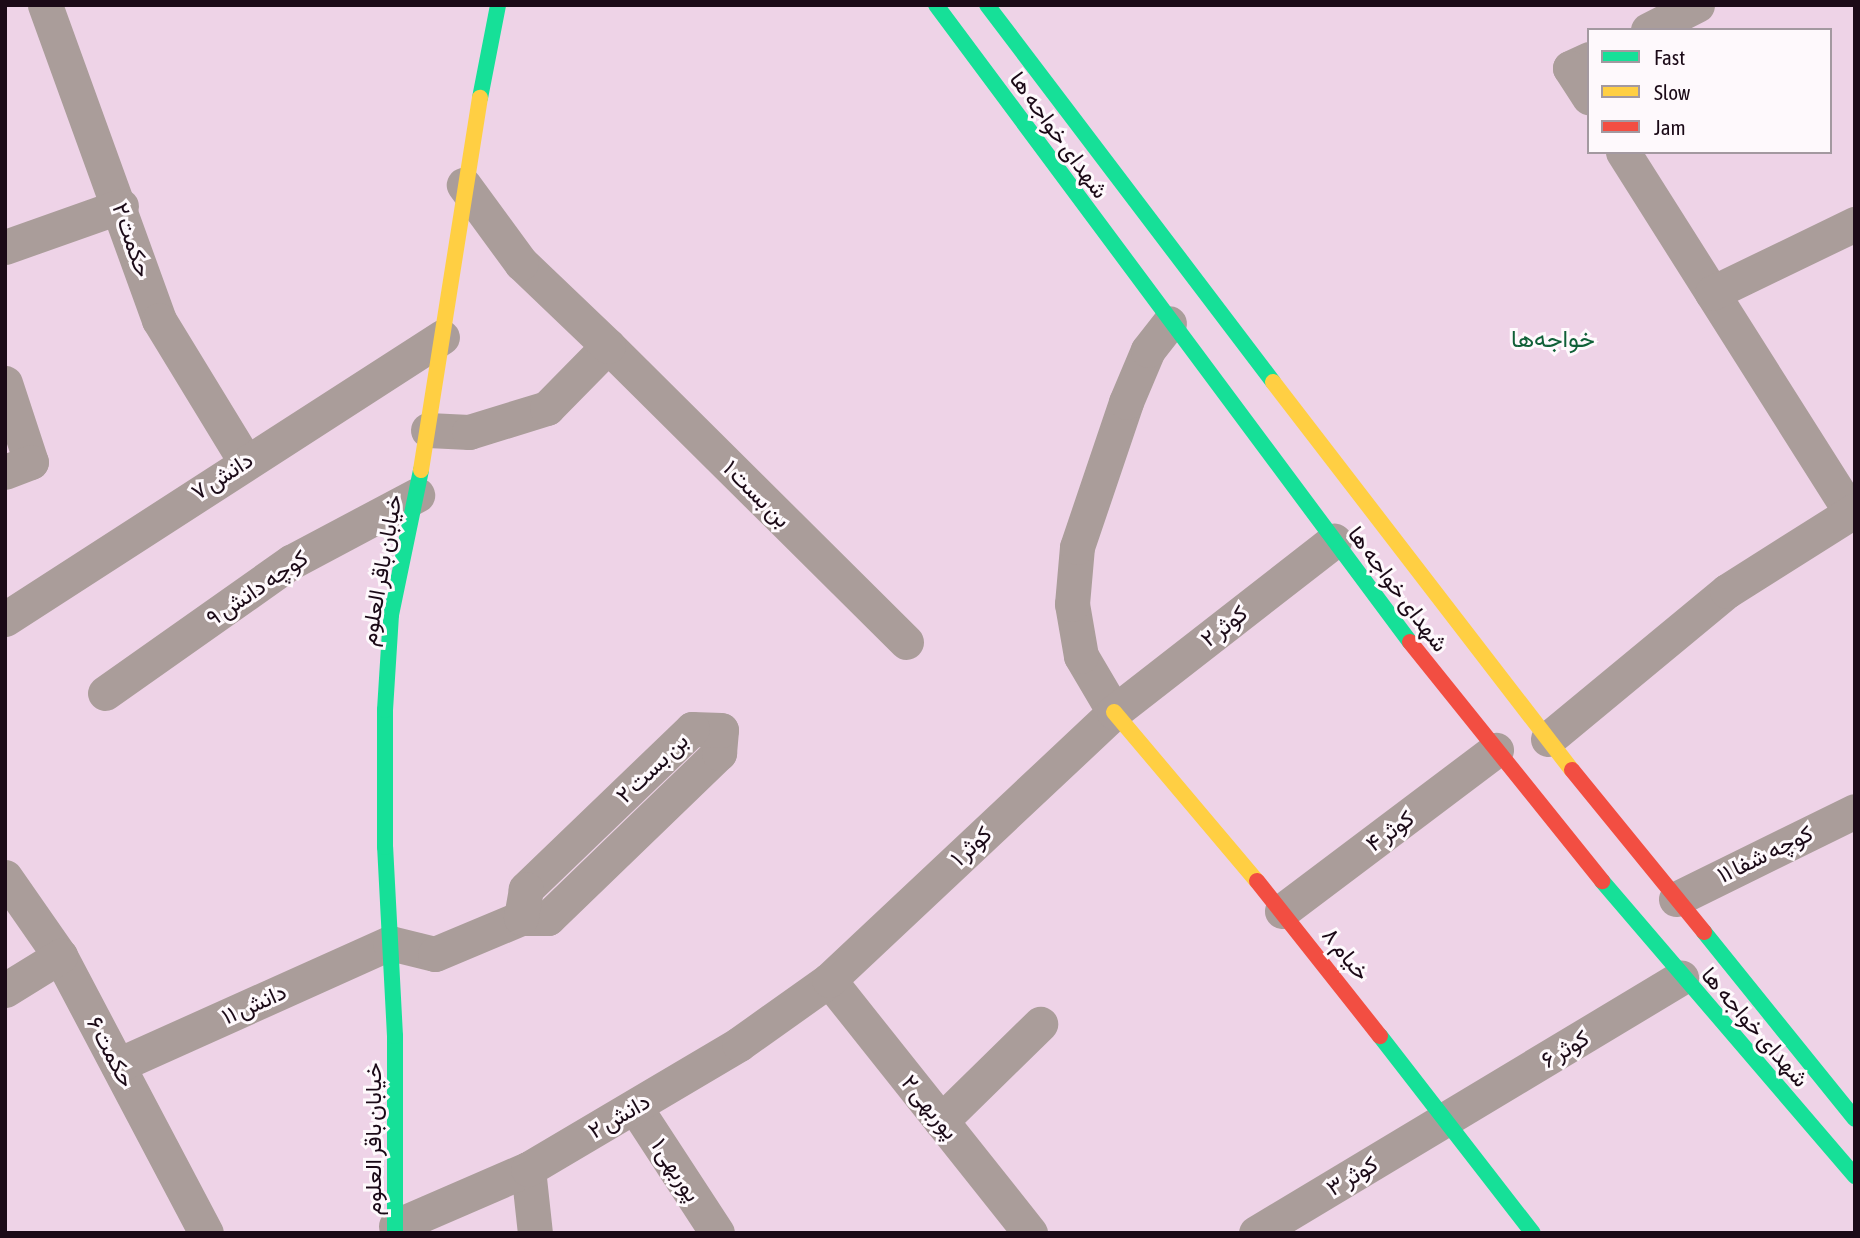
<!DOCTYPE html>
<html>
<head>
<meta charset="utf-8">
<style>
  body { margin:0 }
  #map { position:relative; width:1860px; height:1238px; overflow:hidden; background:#eed3e7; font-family:"Asap Condensed",Vazirmatn,sans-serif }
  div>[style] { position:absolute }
  .street>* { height:35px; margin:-17.5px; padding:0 17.5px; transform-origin:17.5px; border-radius:17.5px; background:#aa9d9a }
  .fast>* { height:16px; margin:-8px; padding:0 8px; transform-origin:8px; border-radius:8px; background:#16e098 }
  .slow>* { height:16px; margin:-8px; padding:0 8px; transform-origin:8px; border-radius:8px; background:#ffcf43 }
  .jam>* { height:16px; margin:-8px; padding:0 8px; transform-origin:8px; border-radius:8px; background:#f24e42 }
  span { translate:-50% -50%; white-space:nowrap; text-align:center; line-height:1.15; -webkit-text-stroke:6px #fef9fc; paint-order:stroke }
  .street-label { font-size:23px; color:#1b0a17 }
  .neighbourhood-label { font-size:24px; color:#106038 }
  .frame { position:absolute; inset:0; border:7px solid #1b0a17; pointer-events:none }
  .legend { position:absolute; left:1587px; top:28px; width:245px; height:126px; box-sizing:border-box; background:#fef9fc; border:2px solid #a399a0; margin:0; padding:9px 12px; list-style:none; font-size:21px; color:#1b0a17 }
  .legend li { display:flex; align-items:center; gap:14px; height:35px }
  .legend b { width:35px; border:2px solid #a399a0 }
</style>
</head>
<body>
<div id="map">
  <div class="street">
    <i style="left:45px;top:5px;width:335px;rotate:70.1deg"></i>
    <i style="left:159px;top:320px;width:165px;rotate:58.6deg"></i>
    <i style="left:1648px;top:30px;width:55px;rotate:-27deg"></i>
    <i style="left:1589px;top:59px;width:21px;rotate:155deg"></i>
    <i style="left:1570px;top:68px;width:35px;rotate:57deg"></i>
    <i style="left:1623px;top:152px;width:426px;rotate:57.7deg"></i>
    <i style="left:5px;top:247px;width:123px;rotate:-19.5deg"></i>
    <i style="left:1712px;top:293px;width:159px;rotate:-25.8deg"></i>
    <i style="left:608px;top:346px;width:420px;rotate:44.8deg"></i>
    <i style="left:5px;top:383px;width:83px;rotate:71.8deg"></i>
    <i style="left:31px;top:462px;width:28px;rotate:159deg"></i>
    <i style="left:428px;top:430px;width:41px;rotate:2.8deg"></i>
    <i style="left:469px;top:432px;width:82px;rotate:-17.1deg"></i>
    <i style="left:547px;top:408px;width:87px;rotate:-45.5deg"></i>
    <i style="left:608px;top:346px;width:120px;rotate:-136.3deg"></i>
    <i style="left:521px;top:263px;width:97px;rotate:-126.2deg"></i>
    <i style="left:5px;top:619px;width:520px;rotate:-32.83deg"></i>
    <i style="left:105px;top:693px;width:228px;rotate:-35.2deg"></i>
    <i style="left:291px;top:562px;width:143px;rotate:-28deg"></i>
    <i style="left:1114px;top:712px;width:65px;rotate:-120.5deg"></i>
    <i style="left:1081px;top:656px;width:53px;rotate:-99.8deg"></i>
    <i style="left:1072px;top:604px;width:57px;rotate:-85deg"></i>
    <i style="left:1077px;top:547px;width:153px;rotate:-71.3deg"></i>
    <i style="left:1126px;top:402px;width:56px;rotate:-67.1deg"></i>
    <i style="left:1148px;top:350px;width:34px;rotate:-52deg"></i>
    <i style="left:1548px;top:739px;width:232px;rotate:-39.6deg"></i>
    <i style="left:1727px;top:591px;width:151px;rotate:-32.3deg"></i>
    <i style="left:5px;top:877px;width:96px;rotate:55.2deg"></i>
    <i style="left:60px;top:956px;width:313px;rotate:62.2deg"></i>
    <i style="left:1676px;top:899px;width:199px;rotate:-26.2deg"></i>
    <i style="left:1282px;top:911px;width:268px;rotate:-37deg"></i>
    <i style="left:829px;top:980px;width:323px;rotate:51.5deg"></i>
    <i style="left:5px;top:990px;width:65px;rotate:-31.7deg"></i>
    <i style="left:118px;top:1065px;width:298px;rotate:-24.2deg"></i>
    <i style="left:390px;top:943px;width:46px;rotate:13.7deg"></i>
    <i style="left:435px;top:954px;width:93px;rotate:-22.7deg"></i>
    <i style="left:521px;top:918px;width:27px"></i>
    <i style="left:548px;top:918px;width:238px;rotate:-44deg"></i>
    <i style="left:719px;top:753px;width:23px;rotate:-85deg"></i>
    <i style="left:721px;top:730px;width:29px;rotate:-178deg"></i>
    <i style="left:692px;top:729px;width:231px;rotate:136.1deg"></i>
    <i style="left:526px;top:889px;width:29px;rotate:100deg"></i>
    <i style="left:635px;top:1107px;width:150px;rotate:56.9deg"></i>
    <i style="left:941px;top:1121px;width:139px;rotate:-44.4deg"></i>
    <i style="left:528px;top:1169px;width:64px;rotate:83.8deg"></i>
    <i style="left:396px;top:1226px;width:144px;rotate:-23.4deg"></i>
    <i style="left:528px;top:1169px;width:245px;rotate:-30.6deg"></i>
    <i style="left:739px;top:1044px;width:110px;rotate:-35.4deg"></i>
    <i style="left:829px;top:980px;width:391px;rotate:-43.2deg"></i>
    <i style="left:1114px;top:712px;width:279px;rotate:-37.9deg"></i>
    <i style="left:1256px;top:1233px;width:496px;rotate:-31deg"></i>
  </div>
  <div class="fast">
    <i style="left:936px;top:5px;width:794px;rotate:53.35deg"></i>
    <i style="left:987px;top:5px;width:473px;rotate:52.8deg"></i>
    <i style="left:480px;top:98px;width:95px;rotate:-79deg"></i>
    <i style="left:1602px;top:881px;width:389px;rotate:49.4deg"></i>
    <i style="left:1704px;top:932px;width:240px;rotate:51.1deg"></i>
    <i style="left:1380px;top:1036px;width:249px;rotate:52.2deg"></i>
    <i style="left:395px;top:1233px;width:197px;rotate:-90deg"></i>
    <i style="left:395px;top:1036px;width:189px;rotate:-93deg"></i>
    <i style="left:385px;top:847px;width:137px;rotate:-90deg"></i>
    <i style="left:385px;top:710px;width:95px;rotate:-86.4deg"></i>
    <i style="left:391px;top:615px;width:148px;rotate:-78.3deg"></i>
  </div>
  <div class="slow">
    <i style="left:1273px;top:382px;width:490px;rotate:52.4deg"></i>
    <i style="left:421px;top:470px;width:377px;rotate:-81deg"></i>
    <i style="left:1114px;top:712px;width:221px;rotate:49.8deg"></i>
  </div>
  <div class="jam">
    <i style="left:1410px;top:642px;width:307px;rotate:51.2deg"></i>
    <i style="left:1572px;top:770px;width:209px;rotate:50.8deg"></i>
    <i style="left:1257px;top:881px;width:198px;rotate:51.6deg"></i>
  </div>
  <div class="street-label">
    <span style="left:1059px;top:135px;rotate:54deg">شهدای خواجه ها</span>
    <span style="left:132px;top:240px;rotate:71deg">حکمت ۲</span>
    <span style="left:222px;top:476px;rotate:-33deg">دانش ۷</span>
    <span style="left:757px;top:494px;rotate:45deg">بن بست ۱</span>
    <span style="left:381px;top:570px;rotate:-80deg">خیابان باقر العلوم</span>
    <span style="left:257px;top:588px;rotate:-34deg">کوچه دانش ۹</span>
    <span style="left:1398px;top:589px;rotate:53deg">شهدای خواجه ها</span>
    <span style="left:1224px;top:626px;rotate:-38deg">کوثر ۲</span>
    <span style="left:652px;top:768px;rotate:-44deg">بن بست ۲</span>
    <span style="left:1390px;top:831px;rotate:-36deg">کوثر ۴</span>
    <span style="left:971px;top:846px;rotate:-43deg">کوثر ۱</span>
    <span style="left:1765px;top:854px;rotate:-26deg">کوچه شفا ۱۱</span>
    <span style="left:1346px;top:954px;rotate:51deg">خیام ۸</span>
    <span style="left:254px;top:1004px;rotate:-24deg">دانش ۱۱</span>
    <span style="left:1755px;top:1027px;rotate:49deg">شهدای خواجه ها</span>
    <span style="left:1565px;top:1049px;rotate:-31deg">کوثر ۶</span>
    <span style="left:111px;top:1052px;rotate:62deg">حکمت ۶</span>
    <span style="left:930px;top:1107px;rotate:51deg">پوربهی ۲</span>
    <span style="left:619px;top:1116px;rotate:-30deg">دانش ۲</span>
    <span style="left:373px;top:1139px;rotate:-90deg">خیابان باقر العلوم</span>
    <span style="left:676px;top:1170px;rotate:57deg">پوربهی ۱</span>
    <span style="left:1352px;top:1176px;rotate:-31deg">کوثر ۳</span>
  </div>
  <div class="neighbourhood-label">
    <span style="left:1553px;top:339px">خواجه‌ها</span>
  </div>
  <div class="frame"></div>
  <ul class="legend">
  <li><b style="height:9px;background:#16e098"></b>Fast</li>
  <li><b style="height:9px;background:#ffcf43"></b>Slow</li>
  <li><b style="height:9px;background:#f24e42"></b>Jam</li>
  </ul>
</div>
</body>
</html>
